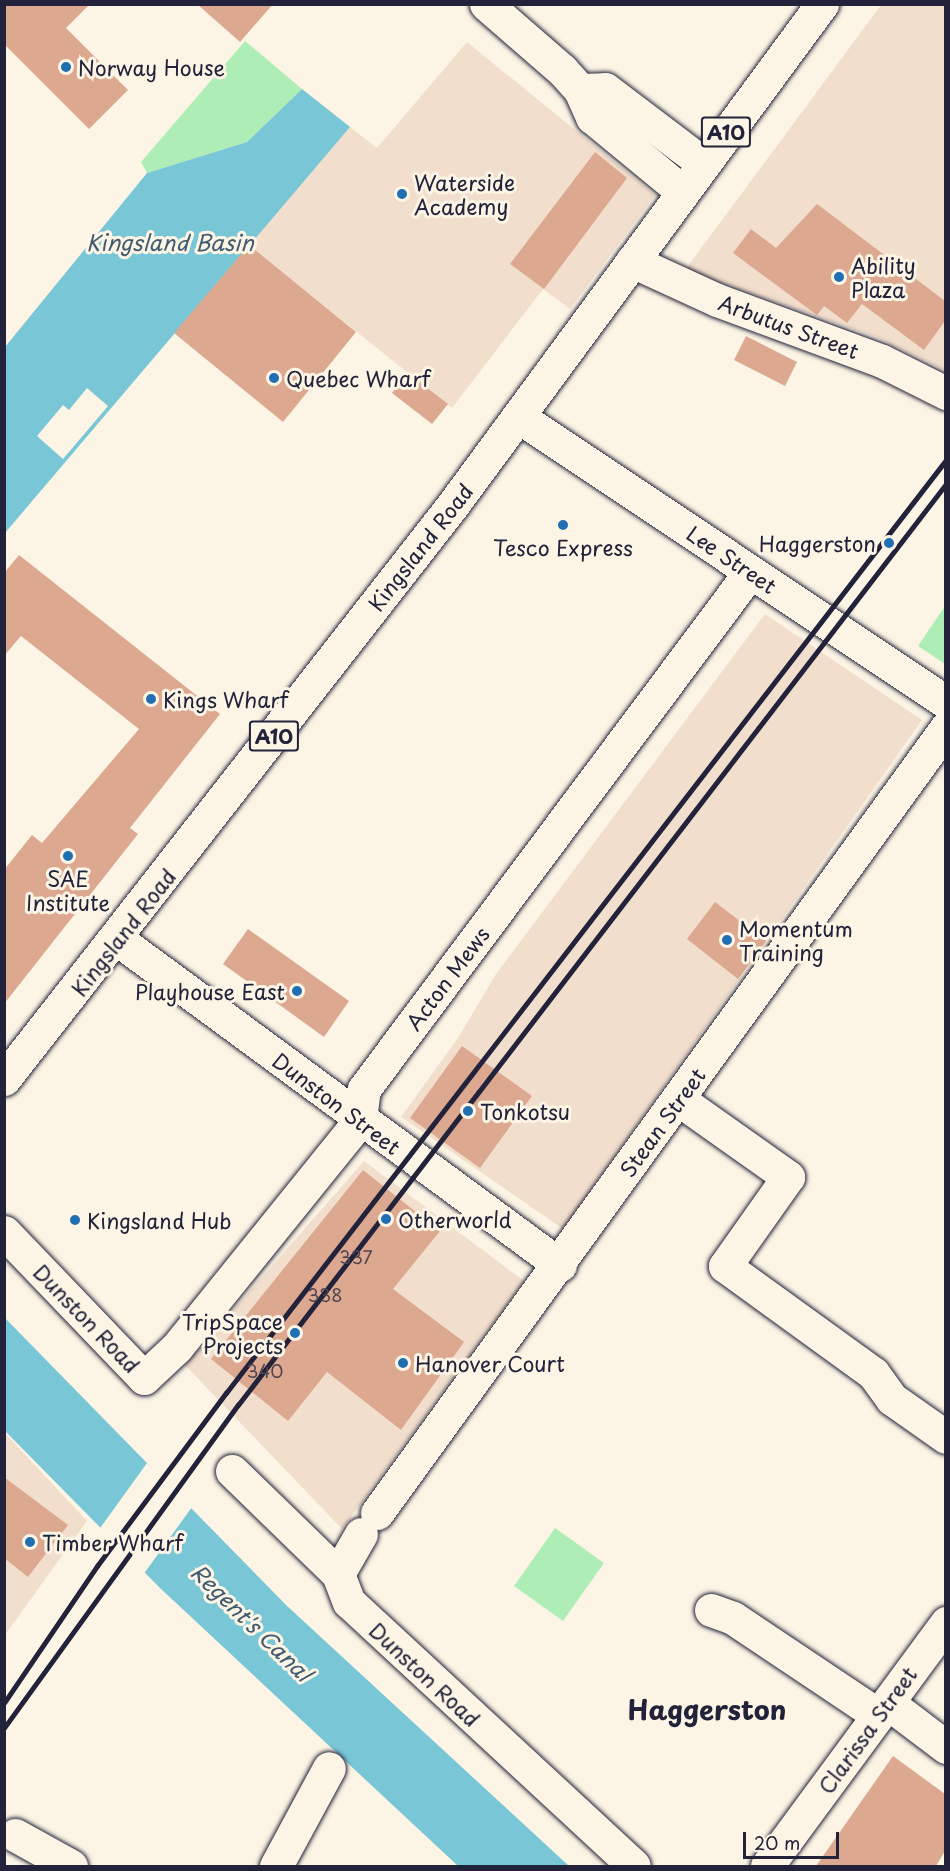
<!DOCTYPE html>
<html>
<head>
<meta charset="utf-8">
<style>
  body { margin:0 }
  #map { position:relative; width:950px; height:1871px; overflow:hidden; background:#fcf5e5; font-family:"Playpen Sans",sans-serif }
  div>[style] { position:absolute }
  .built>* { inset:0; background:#f2decc }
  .green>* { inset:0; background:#aeeeb6 }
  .water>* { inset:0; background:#79c6d6 }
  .pier>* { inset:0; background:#fcf5e5 }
  .building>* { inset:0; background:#dca990 }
  .roads { filter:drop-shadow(0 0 2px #22223b) drop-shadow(0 0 2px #22223b) }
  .minor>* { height:33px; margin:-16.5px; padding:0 16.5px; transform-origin:16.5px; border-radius:16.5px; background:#fcf5e5 }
  .highway>* { height:33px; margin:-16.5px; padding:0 16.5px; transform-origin:16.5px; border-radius:16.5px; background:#fcf5e5 }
  .rail>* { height:4.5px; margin:-2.25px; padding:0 2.25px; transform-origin:2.25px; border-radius:2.25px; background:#22223b }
  .dots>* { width:16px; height:16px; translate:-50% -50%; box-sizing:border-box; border:3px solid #fcf5e5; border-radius:50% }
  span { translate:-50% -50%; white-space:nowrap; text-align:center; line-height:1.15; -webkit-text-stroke:6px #fcf5e5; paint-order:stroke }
  .number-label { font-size:18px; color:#504450 }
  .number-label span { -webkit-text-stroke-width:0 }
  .shield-label span { padding:2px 4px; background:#fcf5e5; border:2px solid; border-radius:4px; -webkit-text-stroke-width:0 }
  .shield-label { font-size:20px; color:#22223b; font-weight:700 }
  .poi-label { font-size:21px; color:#22223b }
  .left { translate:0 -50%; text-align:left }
  .right { translate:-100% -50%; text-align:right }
  .street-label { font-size:21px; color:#22223b }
  .water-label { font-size:22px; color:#405b71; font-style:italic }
  .district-label { font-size:27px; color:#22223b; font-weight:700 }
  .frame { position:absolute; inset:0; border:6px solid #22223b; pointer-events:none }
  .scale { position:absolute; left:743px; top:1832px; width:96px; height:27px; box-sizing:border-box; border:3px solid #22223b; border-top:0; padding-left:8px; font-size:18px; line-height:21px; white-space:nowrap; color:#22223b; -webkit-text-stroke:4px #fcf5e5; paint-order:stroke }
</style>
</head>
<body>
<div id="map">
  <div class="built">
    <i style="clip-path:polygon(881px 5px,945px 5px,945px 370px,876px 337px,685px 270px)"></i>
    <i style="clip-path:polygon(467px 42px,655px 195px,570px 309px,543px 289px,452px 408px,248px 245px,350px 127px,377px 148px)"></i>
    <i style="clip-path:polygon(765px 614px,922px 720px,563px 1229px,401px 1117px,458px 1038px,496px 974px)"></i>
    <i style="clip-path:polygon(364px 1161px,524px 1281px,342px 1529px,185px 1365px)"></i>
    <i style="clip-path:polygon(5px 1433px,87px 1521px,5px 1635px)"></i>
  </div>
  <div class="green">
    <i style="clip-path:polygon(245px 41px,302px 89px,247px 142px,147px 173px,141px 162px)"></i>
    <i style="clip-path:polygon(945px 606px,945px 664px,918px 646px)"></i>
    <i style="clip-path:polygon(555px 1528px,604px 1563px,563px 1621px,514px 1586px)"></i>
  </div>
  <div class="water">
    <i style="clip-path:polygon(302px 89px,350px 127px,5px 533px,5px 347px,147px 173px,247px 142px)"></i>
    <i style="clip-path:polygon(4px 1317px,286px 1605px,569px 1866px,458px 1866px,160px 1588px,5px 1431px)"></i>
  </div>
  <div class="pier">
    <i style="clip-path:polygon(87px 388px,108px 406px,63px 459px,37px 436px,63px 405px,69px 410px)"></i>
    <i style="clip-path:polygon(147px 1463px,192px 1507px,143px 1575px,98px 1531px)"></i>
  </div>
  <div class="building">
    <i style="clip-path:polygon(4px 4px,90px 4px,66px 28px,128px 90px,89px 129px,4px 44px)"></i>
    <i style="clip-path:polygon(197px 4px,273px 4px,240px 42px)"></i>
    <i style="clip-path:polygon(595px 152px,627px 178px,544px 289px,510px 264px)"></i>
    <i style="clip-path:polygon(817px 204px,945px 301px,945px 321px,924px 350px,862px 304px,847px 323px,824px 306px,817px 315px,733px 253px,751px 229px,776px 248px)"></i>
    <i style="clip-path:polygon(249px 245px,356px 332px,283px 422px,174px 333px)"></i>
    <i style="clip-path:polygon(746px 336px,797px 362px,785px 386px,734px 360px)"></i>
    <i style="clip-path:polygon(408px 373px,448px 404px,432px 424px,392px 393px)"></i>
    <i style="clip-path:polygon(19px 555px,220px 714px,130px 828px,138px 834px,4px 1004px,4px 870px,32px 835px,42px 843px,139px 729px,21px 636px,4px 656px,4px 573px)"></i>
    <i style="clip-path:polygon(715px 902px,766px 941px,738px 979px,687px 939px)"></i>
    <i style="clip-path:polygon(248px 929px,349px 1001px,324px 1037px,223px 964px)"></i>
    <i style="clip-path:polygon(462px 1046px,532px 1096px,480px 1168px,410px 1118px)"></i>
    <i style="clip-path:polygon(363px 1170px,440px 1231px,393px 1289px,464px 1342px,401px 1430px,327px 1372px,288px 1421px,211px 1359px)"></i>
    <i style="clip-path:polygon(4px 1477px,68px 1525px,28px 1577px,4px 1558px)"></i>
    <i style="clip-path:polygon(893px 1756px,945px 1794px,945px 1851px,936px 1866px,816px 1866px)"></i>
  </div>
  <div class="roads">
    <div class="minor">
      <i style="left:486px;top:4px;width:101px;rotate:41deg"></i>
      <i style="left:562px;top:70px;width:27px;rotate:48deg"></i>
      <i style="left:580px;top:90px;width:30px;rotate:66deg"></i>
      <i style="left:592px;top:117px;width:118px;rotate:39.5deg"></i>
      <i style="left:580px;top:90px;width:25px;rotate:-2deg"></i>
      <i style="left:605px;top:89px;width:124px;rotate:37.1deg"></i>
      <i style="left:632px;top:261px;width:94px;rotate:24.6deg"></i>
      <i style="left:717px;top:300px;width:176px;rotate:20.3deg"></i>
      <i style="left:882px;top:361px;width:72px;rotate:26.6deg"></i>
      <i style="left:519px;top:417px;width:513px;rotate:33.72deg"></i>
      <i style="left:117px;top:939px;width:550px;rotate:36.35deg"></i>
      <i style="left:678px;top:1099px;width:135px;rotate:35.3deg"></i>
      <i style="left:788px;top:1177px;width:109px;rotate:125.3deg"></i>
      <i style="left:725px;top:1266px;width:183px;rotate:35.9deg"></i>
      <i style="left:873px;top:1373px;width:32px;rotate:54deg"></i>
      <i style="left:892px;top:1399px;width:66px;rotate:35.1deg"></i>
      <i style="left:4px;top:1232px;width:202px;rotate:46.2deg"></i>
      <i style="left:144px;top:1378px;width:45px;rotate:-43.2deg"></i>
      <i style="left:177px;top:1347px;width:292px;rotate:-51.1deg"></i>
      <i style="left:360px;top:1120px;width:31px;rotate:-83deg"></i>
      <i style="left:364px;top:1089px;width:645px;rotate:-53.25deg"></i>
      <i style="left:232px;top:1471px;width:148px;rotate:44.2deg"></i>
      <i style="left:338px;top:1574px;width:30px;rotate:69deg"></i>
      <i style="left:349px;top:1602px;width:388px;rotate:42.8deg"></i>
      <i style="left:377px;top:1513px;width:970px;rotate:-54.06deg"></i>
      <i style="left:338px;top:1574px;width:46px;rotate:-60.1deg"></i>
      <i style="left:711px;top:1610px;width:23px;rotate:20deg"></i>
      <i style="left:733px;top:1618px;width:174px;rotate:33.8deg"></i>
      <i style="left:888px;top:1703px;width:73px;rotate:37.2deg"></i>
      <i style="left:15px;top:1835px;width:64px;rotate:29deg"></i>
      <i style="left:276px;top:1866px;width:111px;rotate:-61.6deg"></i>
      <i style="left:767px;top:1866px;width:302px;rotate:-53.6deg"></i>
    </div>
    <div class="highway">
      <i style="left:4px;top:1079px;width:727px;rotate:-51.98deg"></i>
      <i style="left:452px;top:506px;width:624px;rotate:-53.61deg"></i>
    </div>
  </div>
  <div class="rail">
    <i style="left:4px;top:1703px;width:166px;rotate:-55.8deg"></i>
    <i style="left:97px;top:1566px;width:216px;rotate:-53.3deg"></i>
    <i style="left:226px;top:1393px;width:1179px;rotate:-52.34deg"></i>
    <i style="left:4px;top:1728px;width:399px;rotate:-54.1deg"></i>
    <i style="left:238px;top:1405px;width:1162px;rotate:-52.45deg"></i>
  </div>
  <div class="dots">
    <i style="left:66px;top:67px;background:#1f6fb2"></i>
    <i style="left:402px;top:194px;background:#1f6fb2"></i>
    <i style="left:839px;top:277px;background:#1f6fb2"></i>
    <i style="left:274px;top:378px;background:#1f6fb2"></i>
    <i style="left:563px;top:525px;background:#1f6fb2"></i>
    <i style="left:889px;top:543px;background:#1f6fb2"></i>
    <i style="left:151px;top:699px;background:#1f6fb2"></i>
    <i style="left:68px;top:856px;background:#1f6fb2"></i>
    <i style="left:727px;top:940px;background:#1f6fb2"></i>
    <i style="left:297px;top:991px;background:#1f6fb2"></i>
    <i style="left:468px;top:1111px;background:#1f6fb2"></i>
    <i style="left:386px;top:1219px;background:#1f6fb2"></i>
    <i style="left:75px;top:1220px;background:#1f6fb2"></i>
    <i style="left:295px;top:1333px;background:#1f6fb2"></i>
    <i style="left:403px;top:1363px;background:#1f6fb2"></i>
    <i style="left:30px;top:1542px;background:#1f6fb2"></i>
  </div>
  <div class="number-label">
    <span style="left:356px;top:1257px">337</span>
    <span style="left:325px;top:1295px">338</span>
    <span style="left:265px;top:1371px">340</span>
  </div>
  <div class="shield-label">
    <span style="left:726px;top:132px">A10</span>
    <span style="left:274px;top:736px">A10</span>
  </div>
  <div class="poi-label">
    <span class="left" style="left:78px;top:67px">Norway House</span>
    <span class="left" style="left:414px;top:194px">Waterside<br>Academy</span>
    <span class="left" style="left:851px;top:277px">Ability<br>Plaza</span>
    <span class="left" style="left:286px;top:378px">Quebec Wharf</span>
    <span class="right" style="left:876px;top:543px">Haggerston</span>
    <span style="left:563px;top:547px">Tesco Express</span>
    <span class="left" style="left:163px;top:699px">Kings Wharf</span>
    <span style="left:68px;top:890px">SAE<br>Institute</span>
    <span class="left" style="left:739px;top:940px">Momentum<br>Training</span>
    <span class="right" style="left:285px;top:991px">Playhouse East</span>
    <span class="left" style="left:480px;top:1111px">Tonkotsu</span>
    <span class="left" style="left:398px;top:1219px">Otherworld</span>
    <span class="left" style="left:87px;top:1220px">Kingsland Hub</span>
    <span class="right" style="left:283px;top:1333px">TripSpace<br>Projects</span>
    <span class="left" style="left:415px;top:1363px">Hanover Court</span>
    <span class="left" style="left:42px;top:1542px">Timber Wharf</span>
  </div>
  <div class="street-label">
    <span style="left:789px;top:326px;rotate:20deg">Arbutus Street</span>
    <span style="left:420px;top:547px;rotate:-52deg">Kingsland Road</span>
    <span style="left:732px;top:559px;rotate:34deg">Lee Street</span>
    <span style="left:123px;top:932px;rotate:-52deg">Kingsland Road</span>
    <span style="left:447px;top:978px;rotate:-53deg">Acton Mews</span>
    <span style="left:337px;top:1103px;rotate:37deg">Dunston Street</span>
    <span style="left:662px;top:1122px;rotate:-54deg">Stean Street</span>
    <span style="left:87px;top:1318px;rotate:46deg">Dunston Road</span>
    <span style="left:425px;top:1674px;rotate:43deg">Dunston Road</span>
    <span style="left:867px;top:1730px;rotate:-54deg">Clarissa Street</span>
  </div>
  <div class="water-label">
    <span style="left:170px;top:242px">Kingsland Basin</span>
    <span style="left:252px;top:1622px;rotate:44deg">Regent's Canal</span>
  </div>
  <div class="district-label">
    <span style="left:707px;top:1709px">Haggerston</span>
  </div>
  <div class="frame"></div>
  <div class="scale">20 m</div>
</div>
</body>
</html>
